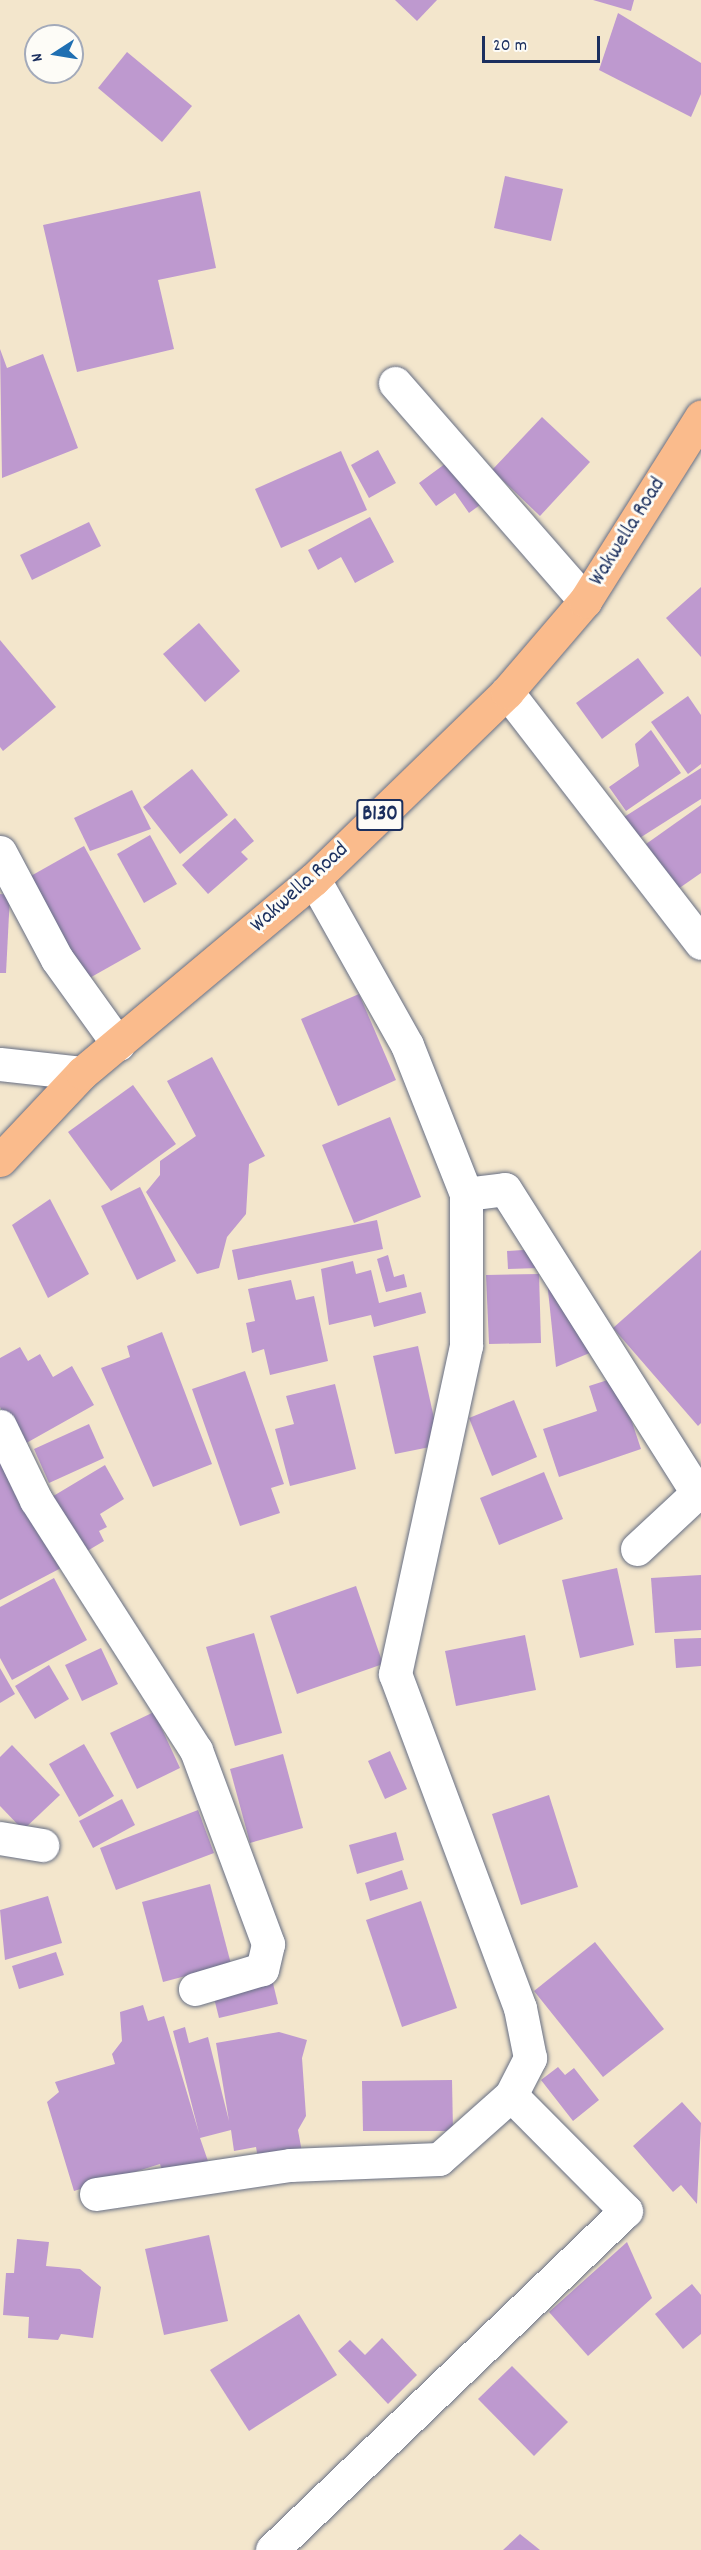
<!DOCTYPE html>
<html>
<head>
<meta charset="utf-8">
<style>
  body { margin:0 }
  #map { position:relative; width:701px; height:2550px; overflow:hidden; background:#f3e6cc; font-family:Dekko,sans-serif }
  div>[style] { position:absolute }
  .building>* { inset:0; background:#be99cf }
  .roads { filter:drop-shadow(0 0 2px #676f84) drop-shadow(0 0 2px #676f84) }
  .minor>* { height:33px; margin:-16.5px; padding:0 16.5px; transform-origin:16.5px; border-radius:16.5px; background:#fff }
  .major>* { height:33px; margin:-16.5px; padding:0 16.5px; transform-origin:16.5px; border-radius:16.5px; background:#fabb8c }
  span { translate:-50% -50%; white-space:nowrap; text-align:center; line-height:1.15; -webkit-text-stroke:6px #fdfcf7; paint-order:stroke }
  .shield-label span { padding:2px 4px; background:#fdfcf7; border:2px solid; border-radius:4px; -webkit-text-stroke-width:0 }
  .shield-label { font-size:21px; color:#1b2f5e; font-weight:700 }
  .street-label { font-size:22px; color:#1b2f5e }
  .north { position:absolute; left:24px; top:24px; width:60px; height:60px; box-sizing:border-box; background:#fdfcf7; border:2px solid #a3aaba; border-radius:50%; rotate:258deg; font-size:16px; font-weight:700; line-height:24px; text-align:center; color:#1b2f5e }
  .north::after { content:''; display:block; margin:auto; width:21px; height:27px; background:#1f6fb2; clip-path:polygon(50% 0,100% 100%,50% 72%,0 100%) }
  .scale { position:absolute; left:482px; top:36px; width:118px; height:27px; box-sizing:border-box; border:3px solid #1b2f5e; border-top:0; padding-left:8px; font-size:18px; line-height:21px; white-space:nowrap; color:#1b2f5e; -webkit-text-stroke:4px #fdfcf7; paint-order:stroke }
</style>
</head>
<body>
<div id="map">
  <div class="building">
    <i style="clip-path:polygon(395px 0,437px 0,417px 21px)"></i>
    <i style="clip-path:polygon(593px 0,634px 0,631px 11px)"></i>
    <i style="clip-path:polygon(618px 13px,701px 63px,701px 94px,691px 117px,599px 70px)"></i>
    <i style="clip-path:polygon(127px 52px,192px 106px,162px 142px,98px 88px)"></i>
    <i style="clip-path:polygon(505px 176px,563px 189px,551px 241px,494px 228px)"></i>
    <i style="clip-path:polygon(200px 191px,216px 268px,158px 280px,174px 349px,77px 372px,43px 225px)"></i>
    <i style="clip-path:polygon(0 349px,7px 368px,43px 354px,78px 448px,2px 478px)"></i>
    <i style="clip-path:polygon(542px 417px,590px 462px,540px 516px,492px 470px)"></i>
    <i style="clip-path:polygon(378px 450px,396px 483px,369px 498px,351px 465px)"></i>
    <i style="clip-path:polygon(341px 451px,367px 510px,281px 548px,255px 489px)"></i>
    <i style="clip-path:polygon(453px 458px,484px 502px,469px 513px,455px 493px,436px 506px,419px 483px)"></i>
    <i style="clip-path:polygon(370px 517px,394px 562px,355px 583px,341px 557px,318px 570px,308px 550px)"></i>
    <i style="clip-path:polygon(89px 522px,101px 546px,32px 580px,20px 555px)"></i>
    <i style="clip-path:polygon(701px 587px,701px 657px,666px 618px)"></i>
    <i style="clip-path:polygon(199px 623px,240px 671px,205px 702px,163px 654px)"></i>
    <i style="clip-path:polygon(0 640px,56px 707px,3px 751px,0 747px)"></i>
    <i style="clip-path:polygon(638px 658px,664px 693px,602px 739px,576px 703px)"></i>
    <i style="clip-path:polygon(688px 696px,701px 715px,701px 764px,688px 774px,651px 722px)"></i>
    <i style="clip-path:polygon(651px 730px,681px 773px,626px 811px,609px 787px,639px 766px,635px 744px)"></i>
    <i style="clip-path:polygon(701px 768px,701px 799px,635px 841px,621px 819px)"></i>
    <i style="clip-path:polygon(192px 769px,228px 815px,180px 854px,143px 807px)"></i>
    <i style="clip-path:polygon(132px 790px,151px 829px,90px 851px,74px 818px)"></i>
    <i style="clip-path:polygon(701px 805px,701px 873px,678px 889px,646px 844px)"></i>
    <i style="clip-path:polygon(235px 818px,254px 841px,241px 852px,248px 859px,208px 894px,182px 865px)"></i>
    <i style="clip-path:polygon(150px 835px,177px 884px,144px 903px,117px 854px)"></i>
    <i style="clip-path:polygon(84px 846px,141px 949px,86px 980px,29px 877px)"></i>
    <i style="clip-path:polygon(0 894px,10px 895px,6px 973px,0 973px)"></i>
    <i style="clip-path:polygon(359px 994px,396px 1080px,338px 1106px,301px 1019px)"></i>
    <i style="clip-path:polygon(212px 1057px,265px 1156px,249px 1164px,246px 1214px,227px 1237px,219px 1268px,197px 1274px,146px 1192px,160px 1175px,160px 1161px,196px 1136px,167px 1081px)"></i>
    <i style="clip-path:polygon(133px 1085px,176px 1144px,111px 1191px,68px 1132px)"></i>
    <i style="clip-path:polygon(390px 1117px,421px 1197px,354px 1223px,322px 1145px)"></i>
    <i style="clip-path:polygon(140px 1187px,176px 1261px,137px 1280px,101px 1206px)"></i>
    <i style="clip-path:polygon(50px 1199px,89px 1274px,48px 1298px,12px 1225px)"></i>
    <i style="clip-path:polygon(377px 1220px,383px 1249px,238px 1280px,232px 1250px)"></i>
    <i style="clip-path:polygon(538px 1249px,539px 1268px,508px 1269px,507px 1251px)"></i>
    <i style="clip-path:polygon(701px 1250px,701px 1423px,698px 1426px,613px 1328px)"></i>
    <i style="clip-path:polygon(388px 1255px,394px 1277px,404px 1274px,407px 1287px,386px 1292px,377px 1259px)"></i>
    <i style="clip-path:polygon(353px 1261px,356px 1274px,371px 1270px,379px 1303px,421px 1292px,426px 1313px,374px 1327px,371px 1315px,329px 1325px,321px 1269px)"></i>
    <i style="clip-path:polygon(546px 1271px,604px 1347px,556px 1367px)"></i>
    <i style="clip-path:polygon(539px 1274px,541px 1343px,489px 1344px,486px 1275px)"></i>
    <i style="clip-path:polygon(291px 1280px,296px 1300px,314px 1296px,328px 1361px,270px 1375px,264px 1349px,252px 1353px,246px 1323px,255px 1321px,248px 1289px)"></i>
    <i style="clip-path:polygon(162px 1332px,212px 1464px,153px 1487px,101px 1368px,130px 1357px,127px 1346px)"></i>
    <i style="clip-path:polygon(418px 1346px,440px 1445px,395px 1454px,373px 1356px)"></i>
    <i style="clip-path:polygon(20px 1347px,28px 1361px,40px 1354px,53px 1377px,72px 1366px,94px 1405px,21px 1446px,0 1407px,0 1358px)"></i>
    <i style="clip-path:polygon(245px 1371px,284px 1484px,271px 1488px,280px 1513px,240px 1526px,192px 1389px)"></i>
    <i style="clip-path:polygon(617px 1377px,641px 1449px,559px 1477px,543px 1429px,597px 1411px,589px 1386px)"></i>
    <i style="clip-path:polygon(335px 1384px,356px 1469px,290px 1486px,275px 1429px,294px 1424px,286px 1396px)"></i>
    <i style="clip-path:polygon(514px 1400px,537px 1457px,492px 1476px,469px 1418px)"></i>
    <i style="clip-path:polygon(89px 1424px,104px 1458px,49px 1483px,34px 1449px)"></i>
    <i style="clip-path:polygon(0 1450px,61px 1568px,0 1600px)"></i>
    <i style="clip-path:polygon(105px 1465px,124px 1499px,100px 1514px,107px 1527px,99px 1531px,104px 1541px,77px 1557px,50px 1498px)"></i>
    <i style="clip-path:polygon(544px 1472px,563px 1519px,499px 1545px,480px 1498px)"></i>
    <i style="clip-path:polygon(617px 1568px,634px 1645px,580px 1658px,562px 1580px)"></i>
    <i style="clip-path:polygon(701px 1575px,701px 1630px,655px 1633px,651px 1578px)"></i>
    <i style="clip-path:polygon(54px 1578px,87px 1640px,12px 1680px,0 1658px,0 1607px)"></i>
    <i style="clip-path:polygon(356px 1586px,383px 1664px,297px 1694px,270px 1616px)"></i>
    <i style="clip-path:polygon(254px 1633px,282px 1733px,235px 1746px,206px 1647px)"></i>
    <i style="clip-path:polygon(525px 1635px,536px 1690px,456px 1706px,445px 1651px)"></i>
    <i style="clip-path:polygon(701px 1638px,701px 1666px,676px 1668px,674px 1639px)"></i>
    <i style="clip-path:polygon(101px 1648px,118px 1684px,82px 1701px,65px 1665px)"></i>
    <i style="clip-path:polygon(49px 1665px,69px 1699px,35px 1719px,15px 1686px)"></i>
    <i style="clip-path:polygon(0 1668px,15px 1694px,0 1703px)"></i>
    <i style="clip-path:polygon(154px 1712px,180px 1768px,137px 1789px,110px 1733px)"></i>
    <i style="clip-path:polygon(84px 1744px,114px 1796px,79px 1817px,49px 1764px)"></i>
    <i style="clip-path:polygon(12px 1745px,60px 1795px,23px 1830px,0 1806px,0 1757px)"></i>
    <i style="clip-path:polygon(390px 1751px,407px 1789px,385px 1799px,368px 1761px)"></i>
    <i style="clip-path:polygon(283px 1754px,303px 1828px,250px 1843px,230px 1769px)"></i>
    <i style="clip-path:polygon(549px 1795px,578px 1887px,521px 1905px,492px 1814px)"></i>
    <i style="clip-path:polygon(122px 1799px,135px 1825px,93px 1848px,79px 1821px)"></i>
    <i style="clip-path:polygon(198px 1810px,214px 1853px,116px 1890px,100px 1848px)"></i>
    <i style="clip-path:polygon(396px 1832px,404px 1860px,357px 1874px,349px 1845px)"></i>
    <i style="clip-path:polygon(402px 1870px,408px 1889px,370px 1901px,365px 1883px)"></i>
    <i style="clip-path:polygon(210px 1884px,231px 1964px,163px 1982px,142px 1902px)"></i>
    <i style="clip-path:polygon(48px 1896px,62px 1943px,5px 1960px,0 1910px)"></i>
    <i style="clip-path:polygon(421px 1901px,457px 2008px,402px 2027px,366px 1920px)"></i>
    <i style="clip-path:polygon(595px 1942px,664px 2029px,603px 2077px,534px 1991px)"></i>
    <i style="clip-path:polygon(56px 1952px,64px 1975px,19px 1989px,12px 1966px)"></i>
    <i style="clip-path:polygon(271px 1975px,278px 2004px,219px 2018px,212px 1990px)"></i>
    <i style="clip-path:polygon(143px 2005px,148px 2021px,164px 2016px,199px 2133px,173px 2031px,185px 2027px,189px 2043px,208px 2037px,229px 2121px,216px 2043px,279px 2032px,307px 2040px,302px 2058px,306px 2116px,298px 2130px,303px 2158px,259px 2165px,256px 2147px,234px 2151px,231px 2130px,200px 2138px,209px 2164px,164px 2178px,160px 2164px,74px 2191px,47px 2102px,59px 2092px,55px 2082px,115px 2064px,112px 2054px,122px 2041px,120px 2012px)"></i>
    <i style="clip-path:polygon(558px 2067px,565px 2075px,574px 2068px,599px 2100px,573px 2121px,541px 2080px)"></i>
    <i style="clip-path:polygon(452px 2080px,453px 2131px,363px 2131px,362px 2081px)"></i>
    <i style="clip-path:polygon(682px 2102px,701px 2123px,697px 2204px,681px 2185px,673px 2192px,633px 2146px)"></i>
    <i style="clip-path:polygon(209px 2235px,228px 2321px,164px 2335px,145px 2249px)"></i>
    <i style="clip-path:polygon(17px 2239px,49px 2242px,46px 2266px,80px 2269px,101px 2287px,93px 2338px,61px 2334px,58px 2340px,28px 2338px,29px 2317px,3px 2315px,6px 2273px,14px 2273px)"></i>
    <i style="clip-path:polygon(627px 2242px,652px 2298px,588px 2356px,549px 2312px)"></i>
    <i style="clip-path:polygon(692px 2284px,701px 2295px,701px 2334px,683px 2349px,655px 2314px)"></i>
    <i style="clip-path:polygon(299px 2314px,337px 2375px,249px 2431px,210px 2370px)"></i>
    <i style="clip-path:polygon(382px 2338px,417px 2375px,388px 2404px,338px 2351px,350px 2340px,365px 2355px)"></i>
    <i style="clip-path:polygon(512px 2366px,568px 2422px,534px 2456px,478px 2399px)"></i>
    <i style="clip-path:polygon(520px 2534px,540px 2550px,503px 2550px)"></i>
  </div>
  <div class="roads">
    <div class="minor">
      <i style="left:395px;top:383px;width:289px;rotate:48.9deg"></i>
      <i style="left:507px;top:692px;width:317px;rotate:52.3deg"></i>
      <i style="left:0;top:852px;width:121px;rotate:62deg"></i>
      <i style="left:57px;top:959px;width:105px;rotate:54.3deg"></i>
      <i style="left:0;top:1064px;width:82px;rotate:6.3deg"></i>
      <i style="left:466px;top:1194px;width:39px;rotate:-7deg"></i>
      <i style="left:505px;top:1189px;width:360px;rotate:57.7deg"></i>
      <i style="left:697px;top:1493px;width:82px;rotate:137deg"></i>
      <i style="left:0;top:1426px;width:82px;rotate:64.1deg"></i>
      <i style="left:36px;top:1500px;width:297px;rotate:57.4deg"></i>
      <i style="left:196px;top:1750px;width:207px;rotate:69.6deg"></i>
      <i style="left:268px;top:1944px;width:26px;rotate:103deg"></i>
      <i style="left:262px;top:1969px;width:70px;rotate:163.4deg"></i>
      <i style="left:0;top:1838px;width:43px;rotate:9.5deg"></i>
      <i style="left:96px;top:2194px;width:196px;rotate:-8.5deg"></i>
      <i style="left:290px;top:2165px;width:149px;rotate:-2.3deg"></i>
      <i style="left:439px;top:2159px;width:96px;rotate:-41.6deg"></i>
      <i style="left:511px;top:2095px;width:42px;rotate:-62.8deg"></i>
      <i style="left:530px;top:2058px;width:51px;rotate:-101.3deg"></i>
      <i style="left:520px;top:2008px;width:357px;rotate:-110.5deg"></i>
      <i style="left:395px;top:1674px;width:336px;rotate:-77.8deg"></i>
      <i style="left:466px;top:1346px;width:152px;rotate:-90deg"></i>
      <i style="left:466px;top:1194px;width:160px;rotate:-111.6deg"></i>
      <i style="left:407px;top:1045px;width:190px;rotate:-119.3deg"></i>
      <i style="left:272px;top:2550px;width:490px;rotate:-43.8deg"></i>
      <i style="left:626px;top:2211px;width:163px;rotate:-134.8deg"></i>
    </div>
    <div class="major">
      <i style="left:0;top:1160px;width:120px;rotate:-46.7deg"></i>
      <i style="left:82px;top:1073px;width:302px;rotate:-39.9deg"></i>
      <i style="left:314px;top:879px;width:269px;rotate:-44.1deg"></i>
      <i style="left:507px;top:692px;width:120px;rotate:-49.4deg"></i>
      <i style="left:585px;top:601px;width:218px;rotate:-57.8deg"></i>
    </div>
  </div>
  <div class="shield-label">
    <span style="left:380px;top:815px">B130</span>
  </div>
  <div class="street-label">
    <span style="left:628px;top:532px;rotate:-58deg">Wakwella Road</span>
    <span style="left:300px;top:888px;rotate:-42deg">Wakwella Road</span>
  </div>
  <div class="north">N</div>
  <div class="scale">20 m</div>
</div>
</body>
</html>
